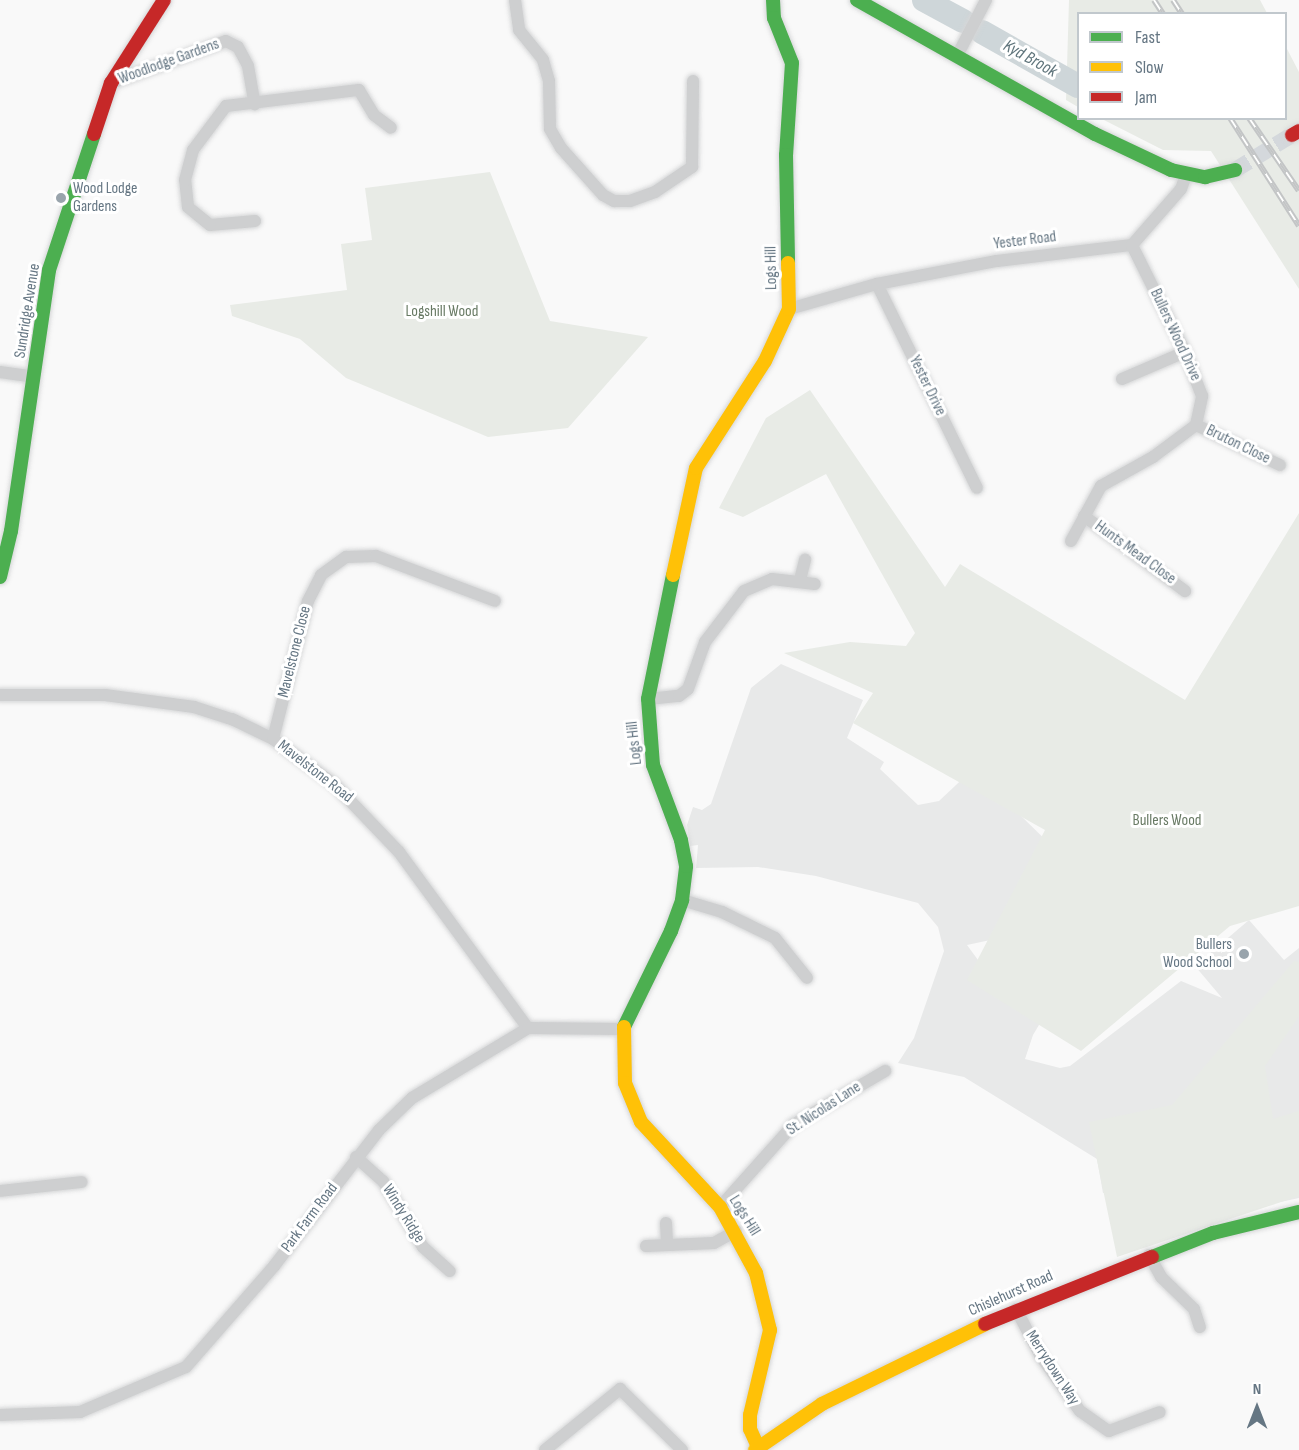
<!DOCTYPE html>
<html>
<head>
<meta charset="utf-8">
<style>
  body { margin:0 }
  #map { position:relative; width:1299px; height:1450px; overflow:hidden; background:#f9f9f9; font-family:"Sofia Sans Condensed",sans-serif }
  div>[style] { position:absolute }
  .built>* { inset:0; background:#e8e9e9 }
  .green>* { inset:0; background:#e8ebe6 }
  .river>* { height:24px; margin:-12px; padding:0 12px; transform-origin:12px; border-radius:12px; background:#ced6d9 }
  .secondary-tunnel>* { height:16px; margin-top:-8px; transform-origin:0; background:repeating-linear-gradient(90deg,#d4d8dc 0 16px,transparent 0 24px) }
  .roads { filter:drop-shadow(0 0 2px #d5d6d7) drop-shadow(0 0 2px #d5d6d7) }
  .street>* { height:12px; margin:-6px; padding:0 6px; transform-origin:6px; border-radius:6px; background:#cecfd0 }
  .fast>* { height:14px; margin:-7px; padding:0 7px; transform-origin:7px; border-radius:7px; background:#4caf50 }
  .slow>* { height:14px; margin:-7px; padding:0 7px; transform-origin:7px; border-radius:7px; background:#ffc107 }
  .jam>* { height:14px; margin:-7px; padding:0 7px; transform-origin:7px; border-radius:7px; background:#c62828 }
  .rail>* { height:6px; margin-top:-3px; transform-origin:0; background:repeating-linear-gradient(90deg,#fff 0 11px,#c3c5c6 0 22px); box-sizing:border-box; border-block:2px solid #c3c5c6 }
  .dots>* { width:16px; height:16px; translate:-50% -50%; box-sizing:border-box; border:3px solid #fff; border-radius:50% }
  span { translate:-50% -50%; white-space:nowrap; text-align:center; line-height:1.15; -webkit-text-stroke:6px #fff; paint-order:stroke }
  .street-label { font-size:16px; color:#657683 }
  .poi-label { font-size:16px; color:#657683 }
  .left { translate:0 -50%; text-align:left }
  .right { translate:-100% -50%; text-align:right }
  .park-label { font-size:16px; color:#687a64 }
  .water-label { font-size:18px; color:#60757c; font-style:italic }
  .legend { position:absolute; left:1077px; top:12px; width:210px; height:108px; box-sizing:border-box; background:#fff; border:2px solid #c1c8cd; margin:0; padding:8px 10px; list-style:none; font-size:18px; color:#657683 }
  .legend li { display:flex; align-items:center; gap:12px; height:30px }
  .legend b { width:30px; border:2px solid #c1c8cd }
  .north { position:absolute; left:1227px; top:1378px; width:60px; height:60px; -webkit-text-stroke:4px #fff; paint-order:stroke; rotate:0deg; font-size:16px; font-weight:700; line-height:24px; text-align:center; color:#657683 }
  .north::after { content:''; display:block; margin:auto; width:21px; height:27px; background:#657683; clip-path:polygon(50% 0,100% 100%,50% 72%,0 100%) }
</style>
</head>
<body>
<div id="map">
  <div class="built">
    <i style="clip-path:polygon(781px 664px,863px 700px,847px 738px,884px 762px,880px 769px,918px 805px,939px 801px,973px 769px,1062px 856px,995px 939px,967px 945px,978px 960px,1055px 998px,1033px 1035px,1025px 1059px,1060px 1068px,1070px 1066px,1181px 981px,1222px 998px,1195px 966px,1249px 920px,1284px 960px,1299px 948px,1299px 1198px,1224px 1214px,1123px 1192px,1103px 1193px,1097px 1159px,964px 1077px,898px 1063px,914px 1038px,944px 951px,938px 927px,918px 903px,816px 876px,758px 867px,696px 868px,698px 845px,690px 846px,687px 825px,693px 807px,702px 810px,711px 804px,751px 688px)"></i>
  </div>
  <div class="green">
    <i style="clip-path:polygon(1069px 0,1260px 0,1267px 13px,1078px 14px,1078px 107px,1066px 100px)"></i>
    <i style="clip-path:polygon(1286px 47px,1299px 72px,1299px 289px,1211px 151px,1163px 150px,1102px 119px,1286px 118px)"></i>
    <i style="clip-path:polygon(490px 172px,550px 321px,648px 337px,568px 428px,488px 437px,346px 378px,300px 339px,232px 316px,230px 305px,347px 290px,341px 244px,372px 240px,365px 188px)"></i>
    <i style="clip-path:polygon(810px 390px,945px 587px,960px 564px,1185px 700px,1299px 513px,1299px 906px,1230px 926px,1081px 1051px,967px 980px,1045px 830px,853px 723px,873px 693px,784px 653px,850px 642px,906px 646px,915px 633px,826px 474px,743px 517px,719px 508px,766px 418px)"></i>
    <i style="clip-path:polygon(1294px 961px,1299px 962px,1299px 1016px,1265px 1066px,1273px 1119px,1299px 1111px,1299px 1196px,1117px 1257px,1089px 1122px,1172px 1105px)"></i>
  </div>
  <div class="river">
    <i style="left:924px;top:0;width:44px;rotate:28.3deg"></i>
    <i style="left:982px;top:32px;width:110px;rotate:29.4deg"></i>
  </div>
  <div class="secondary-tunnel">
    <i style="left:1235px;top:170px;width:67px;rotate:-31.6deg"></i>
  </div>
  <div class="roads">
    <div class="street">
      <i style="left:515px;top:0;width:30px;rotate:82deg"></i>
      <i style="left:519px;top:30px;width:38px;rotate:51deg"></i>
      <i style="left:543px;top:60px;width:22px;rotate:74deg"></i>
      <i style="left:549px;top:81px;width:48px;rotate:88.8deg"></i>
      <i style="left:550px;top:129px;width:22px;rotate:60deg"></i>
      <i style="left:561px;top:148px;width:63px;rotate:48.2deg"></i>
      <i style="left:603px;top:195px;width:13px;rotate:29deg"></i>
      <i style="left:614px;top:201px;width:16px"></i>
      <i style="left:630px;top:201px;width:27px;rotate:-20deg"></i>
      <i style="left:655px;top:192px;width:45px;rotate:-34deg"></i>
      <i style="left:692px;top:167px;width:86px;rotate:-89.3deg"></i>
      <i style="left:957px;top:56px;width:63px;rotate:-62.6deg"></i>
      <i style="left:111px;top:83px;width:122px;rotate:-20.1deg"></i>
      <i style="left:226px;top:41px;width:13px;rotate:27deg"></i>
      <i style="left:238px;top:47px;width:21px;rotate:62deg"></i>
      <i style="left:248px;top:66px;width:39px;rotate:80deg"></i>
      <i style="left:255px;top:221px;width:45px;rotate:174.9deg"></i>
      <i style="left:210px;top:225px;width:28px;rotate:-141deg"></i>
      <i style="left:188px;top:207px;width:27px;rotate:-96deg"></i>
      <i style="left:185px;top:180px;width:31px;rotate:-75deg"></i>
      <i style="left:193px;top:150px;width:55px;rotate:-53.1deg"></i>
      <i style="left:226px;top:106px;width:134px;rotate:-6.9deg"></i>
      <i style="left:359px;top:90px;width:29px;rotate:59deg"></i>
      <i style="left:374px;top:115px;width:21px;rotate:37deg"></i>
      <i style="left:877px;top:284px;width:227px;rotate:63.9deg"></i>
      <i style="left:789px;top:309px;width:91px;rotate:-15.9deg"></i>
      <i style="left:877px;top:284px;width:122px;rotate:-10.9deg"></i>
      <i style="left:997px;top:261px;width:136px;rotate:-6.8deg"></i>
      <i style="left:1132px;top:245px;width:74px;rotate:-48.8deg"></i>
      <i style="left:1181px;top:189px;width:15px;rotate:-70deg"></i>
      <i style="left:0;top:372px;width:34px;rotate:8deg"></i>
      <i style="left:1122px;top:379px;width:69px;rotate:-23.2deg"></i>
      <i style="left:1196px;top:425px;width:93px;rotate:25.5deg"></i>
      <i style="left:1084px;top:516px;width:126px;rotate:36.6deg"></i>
      <i style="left:1071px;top:541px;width:63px;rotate:-61.4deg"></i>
      <i style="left:1101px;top:486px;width:60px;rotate:-29.1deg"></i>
      <i style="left:1153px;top:457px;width:54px;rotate:-36.7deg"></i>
      <i style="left:1196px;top:425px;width:30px;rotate:-78deg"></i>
      <i style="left:1202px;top:396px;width:47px;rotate:-111.1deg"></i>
      <i style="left:1185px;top:352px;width:119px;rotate:-116.4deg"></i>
      <i style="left:800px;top:580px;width:21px;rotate:-76deg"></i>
      <i style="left:0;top:695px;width:105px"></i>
      <i style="left:105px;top:695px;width:90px;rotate:7.7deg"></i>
      <i style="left:194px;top:707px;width:40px;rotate:18deg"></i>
      <i style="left:232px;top:719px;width:46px;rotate:26deg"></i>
      <i style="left:273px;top:739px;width:77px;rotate:36.6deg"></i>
      <i style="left:335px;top:785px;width:93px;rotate:46.3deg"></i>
      <i style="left:399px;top:852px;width:218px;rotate:53.8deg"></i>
      <i style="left:648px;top:699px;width:31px;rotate:-6deg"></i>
      <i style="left:679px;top:696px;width:11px;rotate:-38deg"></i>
      <i style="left:688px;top:689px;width:50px;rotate:-70.1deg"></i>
      <i style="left:705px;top:642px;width:64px;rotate:-52.6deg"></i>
      <i style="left:744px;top:591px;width:30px;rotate:-23deg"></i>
      <i style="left:772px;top:579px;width:43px;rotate:6.6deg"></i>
      <i style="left:273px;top:739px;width:142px;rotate:-75.8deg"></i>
      <i style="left:308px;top:601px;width:29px;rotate:-63deg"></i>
      <i style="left:321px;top:575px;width:31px;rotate:-36deg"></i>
      <i style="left:346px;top:557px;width:30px;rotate:-2deg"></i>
      <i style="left:376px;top:556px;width:127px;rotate:20.7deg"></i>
      <i style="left:682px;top:900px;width:42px;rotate:16.7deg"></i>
      <i style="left:722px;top:912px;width:59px;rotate:26.1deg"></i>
      <i style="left:775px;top:938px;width:51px;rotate:51.3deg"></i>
      <i style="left:356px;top:1157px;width:36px;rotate:42deg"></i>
      <i style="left:383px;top:1181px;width:77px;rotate:58.8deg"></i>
      <i style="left:423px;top:1247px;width:36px;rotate:42deg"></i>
      <i style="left:0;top:1191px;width:82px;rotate:-6.3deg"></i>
      <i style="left:720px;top:1207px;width:110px;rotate:-48.3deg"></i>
      <i style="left:793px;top:1125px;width:107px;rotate:-30.4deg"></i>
      <i style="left:666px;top:1223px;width:22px;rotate:87deg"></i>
      <i style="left:646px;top:1246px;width:68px;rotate:-2.5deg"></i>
      <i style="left:714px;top:1243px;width:25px;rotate:-29deg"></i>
      <i style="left:1149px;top:1255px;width:25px;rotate:61deg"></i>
      <i style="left:1161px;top:1277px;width:46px;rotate:44.1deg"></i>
      <i style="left:1194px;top:1309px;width:19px;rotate:72deg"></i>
      <i style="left:1016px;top:1309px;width:52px;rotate:62.4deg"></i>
      <i style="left:1040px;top:1355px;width:69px;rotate:54.5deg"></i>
      <i style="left:1080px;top:1411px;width:35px;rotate:35deg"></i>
      <i style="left:1109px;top:1431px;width:54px;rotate:-20.4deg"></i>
      <i style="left:0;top:1415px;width:80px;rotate:-2.1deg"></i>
      <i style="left:80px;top:1412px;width:115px;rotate:-23deg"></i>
      <i style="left:186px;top:1367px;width:134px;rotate:-48.9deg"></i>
      <i style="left:274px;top:1266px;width:172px;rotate:-52.3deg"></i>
      <i style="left:379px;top:1130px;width:46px;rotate:-44.1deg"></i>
      <i style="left:412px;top:1098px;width:135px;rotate:-31.1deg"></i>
      <i style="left:528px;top:1028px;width:95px;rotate:0.6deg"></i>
      <i style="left:545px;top:1450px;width:97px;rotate:-39.1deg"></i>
      <i style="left:620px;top:1389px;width:87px;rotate:44.5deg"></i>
    </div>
    <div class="fast">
      <i style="left:773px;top:0;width:18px;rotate:87deg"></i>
      <i style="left:774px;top:18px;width:48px;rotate:68.2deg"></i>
      <i style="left:792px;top:63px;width:92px;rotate:93.7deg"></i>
      <i style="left:786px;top:155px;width:108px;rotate:88.9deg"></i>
      <i style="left:857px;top:0;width:273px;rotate:29.4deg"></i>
      <i style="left:1095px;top:134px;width:84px;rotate:25.3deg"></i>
      <i style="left:1171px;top:170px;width:35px;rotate:12deg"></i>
      <i style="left:1205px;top:177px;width:31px;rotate:-13deg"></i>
      <i style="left:0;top:577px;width:47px;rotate:-76.6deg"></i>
      <i style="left:11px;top:531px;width:264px;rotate:-81.7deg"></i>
      <i style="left:49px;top:270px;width:143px;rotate:-71.7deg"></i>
      <i style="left:624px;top:1027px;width:107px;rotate:-63.9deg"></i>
      <i style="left:671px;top:931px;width:33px;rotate:-70deg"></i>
      <i style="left:682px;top:900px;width:34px;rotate:-83deg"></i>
      <i style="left:686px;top:866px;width:26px;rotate:-101deg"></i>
      <i style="left:681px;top:840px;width:80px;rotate:-110.5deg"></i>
      <i style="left:653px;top:765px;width:66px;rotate:-94.3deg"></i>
      <i style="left:648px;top:699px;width:126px;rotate:-78.6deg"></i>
      <i style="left:1152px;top:1257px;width:66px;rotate:-21.5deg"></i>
      <i style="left:1213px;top:1233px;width:89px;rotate:-13.7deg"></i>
    </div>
    <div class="slow">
      <i style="left:673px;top:575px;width:109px;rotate:-77.9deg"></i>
      <i style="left:696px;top:468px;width:127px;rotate:-57.2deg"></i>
      <i style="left:765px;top:361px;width:57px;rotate:-65.2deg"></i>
      <i style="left:789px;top:309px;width:46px;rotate:-91.2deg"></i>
      <i style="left:624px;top:1027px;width:56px;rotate:89deg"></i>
      <i style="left:625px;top:1083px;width:42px;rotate:67.7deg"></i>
      <i style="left:641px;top:1122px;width:116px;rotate:47.1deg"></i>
      <i style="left:720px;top:1207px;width:75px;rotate:61.4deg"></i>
      <i style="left:756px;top:1273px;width:59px;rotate:76.2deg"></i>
      <i style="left:770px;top:1330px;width:87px;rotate:103.2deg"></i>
      <i style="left:750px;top:1415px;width:14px;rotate:90deg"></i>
      <i style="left:750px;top:1429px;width:20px;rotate:66deg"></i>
      <i style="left:755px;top:1450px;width:81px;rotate:-34.5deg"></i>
      <i style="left:822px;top:1404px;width:182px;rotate:-26.1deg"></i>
    </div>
    <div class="jam">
      <i style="left:94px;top:134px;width:54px;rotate:-71.6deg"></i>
      <i style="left:111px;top:83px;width:98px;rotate:-57.4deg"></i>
      <i style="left:1292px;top:135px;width:8px;rotate:-30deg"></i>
      <i style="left:985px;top:1324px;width:180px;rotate:-21.9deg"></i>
    </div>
  </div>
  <div class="rail">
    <i style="left:1154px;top:0;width:17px;rotate:57deg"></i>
    <i style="left:1173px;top:0;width:17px;rotate:57deg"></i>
    <i style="left:1230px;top:118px;width:128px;rotate:57.4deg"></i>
    <i style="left:1249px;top:118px;width:88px;rotate:55.6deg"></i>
  </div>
  <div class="dots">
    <i style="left:61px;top:198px;background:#99a4ac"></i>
    <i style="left:1244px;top:954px;background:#99a4ac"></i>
  </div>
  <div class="street-label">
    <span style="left:169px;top:62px;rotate:-20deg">Woodlodge Gardens</span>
    <span style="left:1025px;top:241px;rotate:-7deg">Yester Road</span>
    <span style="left:772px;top:268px;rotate:-91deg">Logs Hill</span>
    <span style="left:28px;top:311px;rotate:-81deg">Sundridge Avenue</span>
    <span style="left:1175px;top:335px;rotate:65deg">Bullers Wood Drive</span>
    <span style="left:927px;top:386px;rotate:64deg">Yester Drive</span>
    <span style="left:1238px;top:445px;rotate:26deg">Bruton Close</span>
    <span style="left:1135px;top:553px;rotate:36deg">Hunts Mead Close</span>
    <span style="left:295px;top:652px;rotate:-76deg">Mavelstone Close</span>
    <span style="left:635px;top:743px;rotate:-96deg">Logs Hill</span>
    <span style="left:315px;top:772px;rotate:38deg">Mavelstone Road</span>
    <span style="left:824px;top:1109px;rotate:-33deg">St. Nicolas Lane</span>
    <span style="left:403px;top:1214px;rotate:58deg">Windy Ridge</span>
    <span style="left:744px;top:1216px;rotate:58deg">Logs Hill</span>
    <span style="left:310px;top:1218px;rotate:-53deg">Park Farm Road</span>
    <span style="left:1011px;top:1294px;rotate:-24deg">Chislehurst Road</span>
    <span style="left:1052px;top:1368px;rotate:57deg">Merrydown Way</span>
  </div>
  <div class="poi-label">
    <span class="left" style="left:73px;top:198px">Wood Lodge<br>Gardens</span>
    <span class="right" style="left:1232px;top:954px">Bullers<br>Wood School</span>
  </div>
  <div class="park-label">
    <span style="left:442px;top:312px">Logshill Wood</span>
    <span style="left:1167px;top:821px">Bullers Wood</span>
  </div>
  <div class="water-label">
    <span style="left:1030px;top:59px;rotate:29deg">Kyd Brook</span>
  </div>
  <ul class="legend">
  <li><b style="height:8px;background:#4caf50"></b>Fast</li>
  <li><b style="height:8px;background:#ffc107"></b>Slow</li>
  <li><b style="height:8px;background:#c62828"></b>Jam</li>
  </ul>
  <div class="north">N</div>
</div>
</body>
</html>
